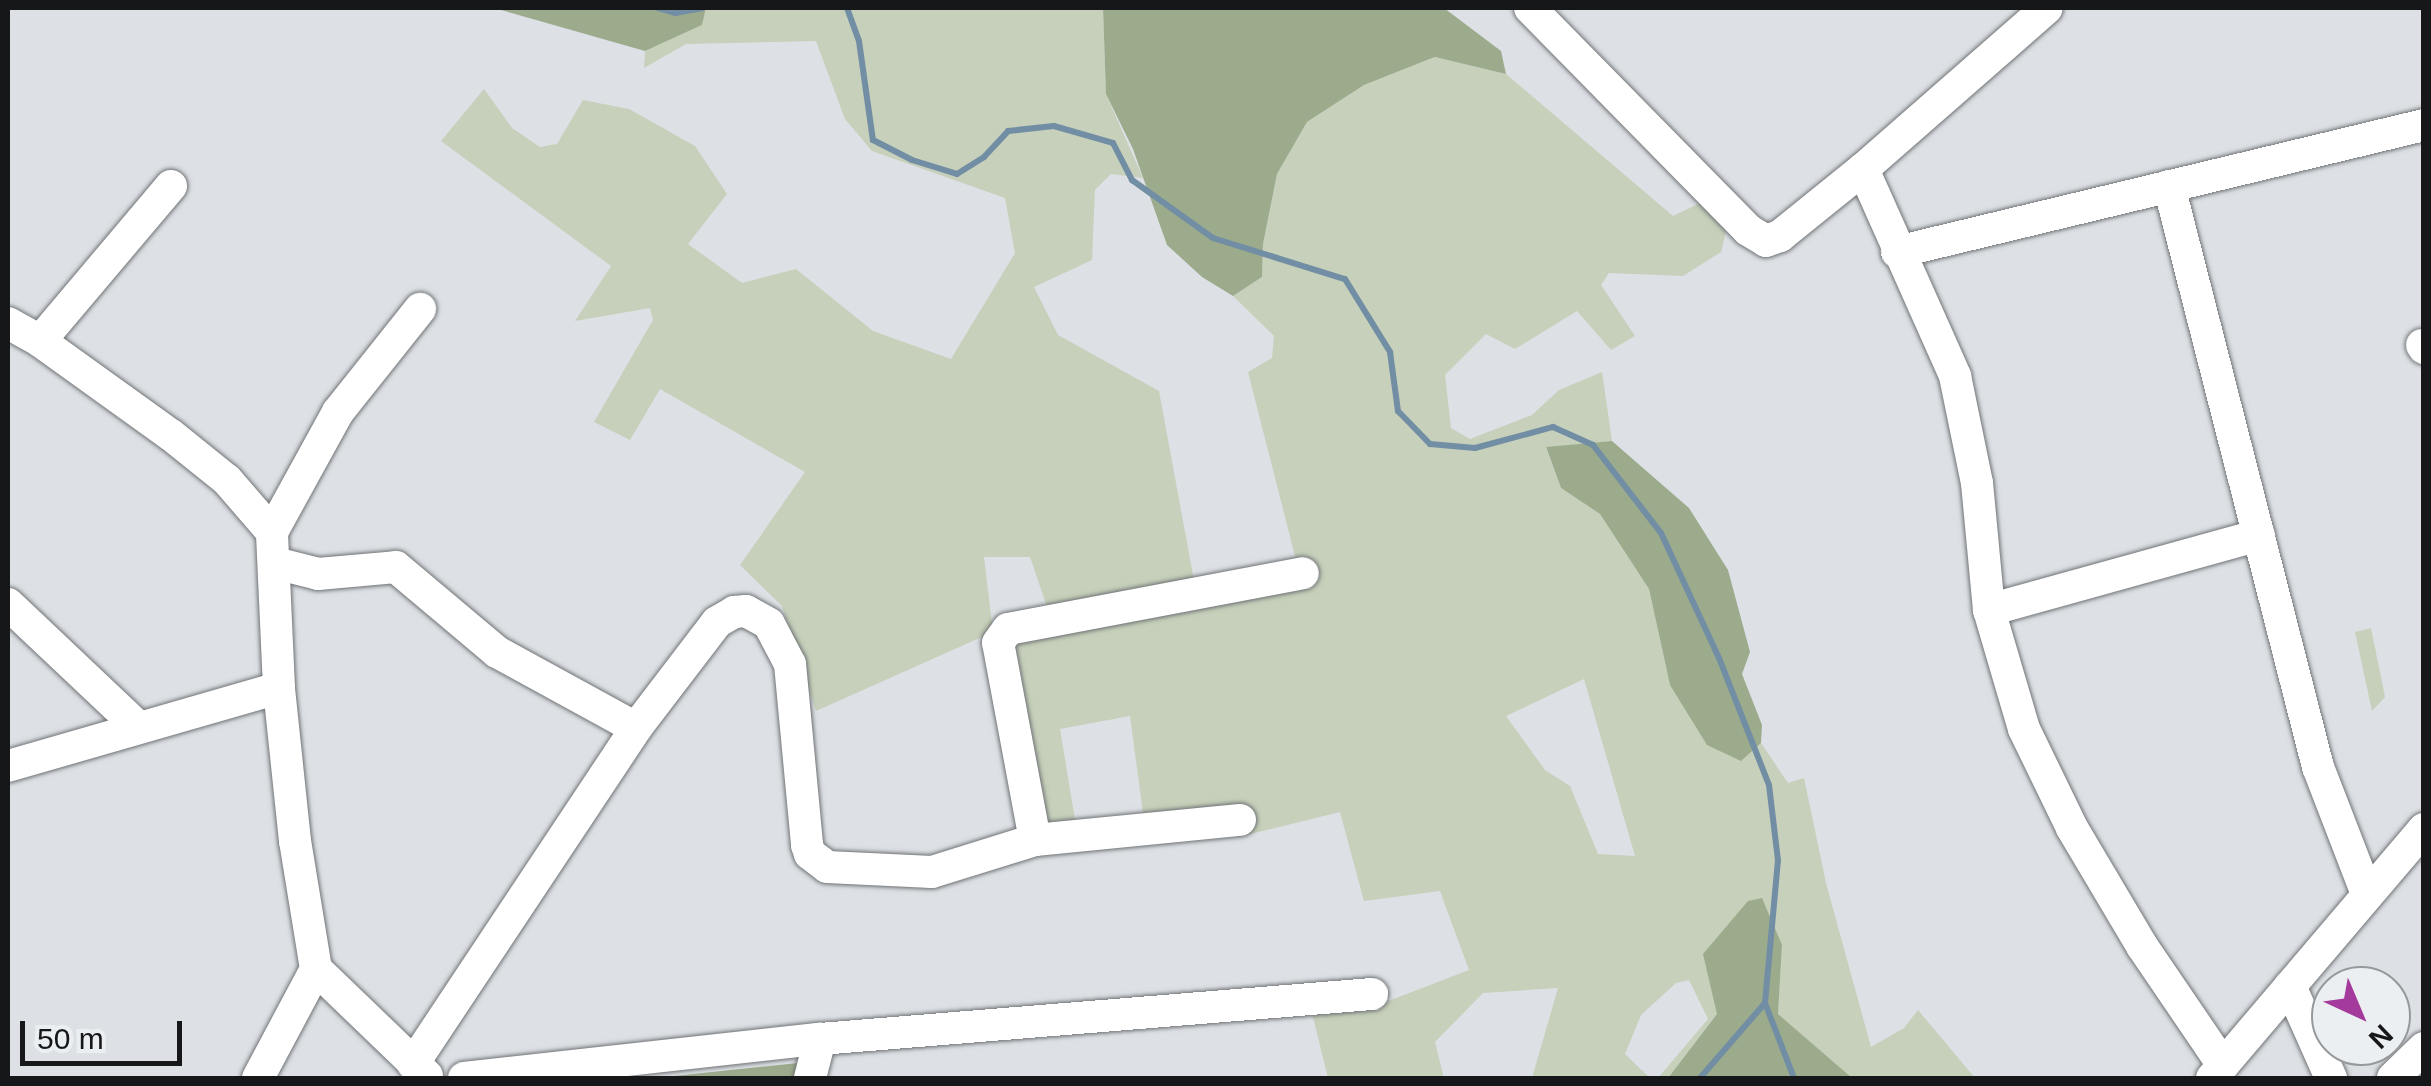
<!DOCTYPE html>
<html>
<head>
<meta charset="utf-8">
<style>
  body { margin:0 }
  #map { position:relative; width:2431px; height:1086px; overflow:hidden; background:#dde1e5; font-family:Helvetica,sans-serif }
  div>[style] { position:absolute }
  .green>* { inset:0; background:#c6d0ba }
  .forest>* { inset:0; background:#9cab8c }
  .stream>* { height:6px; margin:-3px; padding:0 3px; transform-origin:3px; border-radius:3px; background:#728ea4 }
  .roads { filter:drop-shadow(0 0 2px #707376) drop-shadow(0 0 2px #707376) }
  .minor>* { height:32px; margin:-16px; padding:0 16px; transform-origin:16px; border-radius:16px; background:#fff }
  span { translate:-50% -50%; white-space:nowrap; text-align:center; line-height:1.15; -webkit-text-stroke:8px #ebeff2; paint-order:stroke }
  .frame { position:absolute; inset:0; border:10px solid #161719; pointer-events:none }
  .north { position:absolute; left:2311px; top:966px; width:100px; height:100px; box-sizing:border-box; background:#ebeff2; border:2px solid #96999b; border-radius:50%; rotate:136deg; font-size:28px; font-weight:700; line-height:40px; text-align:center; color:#161719 }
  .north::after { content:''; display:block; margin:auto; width:35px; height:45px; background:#a43a9b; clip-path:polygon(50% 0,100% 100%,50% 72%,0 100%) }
  .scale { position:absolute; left:20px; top:1021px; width:162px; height:45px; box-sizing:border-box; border:5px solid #161719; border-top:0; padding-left:12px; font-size:30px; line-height:35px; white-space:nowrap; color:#161719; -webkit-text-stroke:8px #ebeff2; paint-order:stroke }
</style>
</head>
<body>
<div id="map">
  <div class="green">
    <i style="clip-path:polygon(706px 8px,1103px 8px,1106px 94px,1143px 178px,1111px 174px,1095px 190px,1092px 260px,1034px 287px,1058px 335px,1159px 391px,1195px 586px,1047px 607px,1030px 557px,984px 557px,993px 632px,816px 711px,782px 606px,740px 565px,805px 472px,660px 389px,630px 440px,594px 422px,653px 320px,650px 308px,575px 321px,611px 266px,441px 141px,484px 89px,512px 128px,540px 147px,557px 144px,583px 100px,629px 109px,695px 146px,727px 194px,688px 244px,742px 283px,796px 269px,873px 331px,951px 359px,1015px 253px,1005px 198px,872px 151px,845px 119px,816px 41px,686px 44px,644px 68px,645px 51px,702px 25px)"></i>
    <i style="clip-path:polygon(evenodd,1436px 57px,1506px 74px,1673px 216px,1700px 203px,1726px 231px,1721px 252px,1683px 276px,1609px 273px,1601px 285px,1635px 336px,1611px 350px,1577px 311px,1515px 349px,1486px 334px,1445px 375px,1451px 428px,1470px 439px,1532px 415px,1559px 390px,1602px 372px,1612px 441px,1546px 448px,1561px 488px,1600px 514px,1649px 589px,1670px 685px,1741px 760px,1761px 743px,1788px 783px,1804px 778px,1826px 883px,1871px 1047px,1904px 1028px,1918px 1010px,1975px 1078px,1851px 1078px,1778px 1014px,1782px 945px,1717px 1014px,1668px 1078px,1658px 1078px,1708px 1019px,1689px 980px,1676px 983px,1641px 1015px,1625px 1054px,1650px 1078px,1532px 1078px,1558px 988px,1483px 993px,1435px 1042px,1444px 1078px,1328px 1078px,1312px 1013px,1378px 1005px,1469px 970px,1440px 891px,1364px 901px,1340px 812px,1238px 837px,1143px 813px,1130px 716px,1060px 729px,1076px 826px,1049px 829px,1007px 647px,1015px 633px,1296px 560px,1248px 372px,1272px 358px,1274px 336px,1233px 296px,1262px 277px,1263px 244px,1277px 174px,1307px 122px,1364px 85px,1436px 57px,1584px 679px,1635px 856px,1598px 854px,1570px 786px,1545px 770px,1506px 716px,1584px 679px)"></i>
    <i style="clip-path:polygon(2371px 628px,2385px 697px,2372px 711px,2355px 632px)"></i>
  </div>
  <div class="forest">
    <i style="clip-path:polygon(494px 8px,706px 8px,702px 25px,645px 51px)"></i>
    <i style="clip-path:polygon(1103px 8px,1444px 8px,1501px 51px,1506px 74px,1435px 57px,1364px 85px,1307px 122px,1277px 174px,1263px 244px,1262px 277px,1233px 296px,1202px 277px,1167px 245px,1133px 149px,1106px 94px)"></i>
    <i style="clip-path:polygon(1612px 441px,1689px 508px,1728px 570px,1750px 652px,1742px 674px,1762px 725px,1761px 743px,1741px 761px,1707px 745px,1670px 685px,1649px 589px,1600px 514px,1561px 488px,1546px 447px)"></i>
    <i style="clip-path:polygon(1762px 898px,1782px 945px,1778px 1014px,1852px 1078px,1668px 1078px,1717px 1014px,1703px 954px,1748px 901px)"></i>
    <i style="clip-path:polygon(808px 1062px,802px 1078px,655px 1078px)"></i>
  </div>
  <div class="stream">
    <i style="left:658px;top:8px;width:18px;rotate:16deg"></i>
    <i style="left:675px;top:13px;width:27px;rotate:-10deg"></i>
    <i style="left:847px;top:8px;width:35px;rotate:70deg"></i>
    <i style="left:859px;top:41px;width:100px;rotate:82deg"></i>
    <i style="left:873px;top:140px;width:44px;rotate:27.1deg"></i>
    <i style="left:912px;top:160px;width:47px;rotate:17.3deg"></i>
    <i style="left:957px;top:174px;width:32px;rotate:-32deg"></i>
    <i style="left:984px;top:157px;width:35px;rotate:-47deg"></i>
    <i style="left:1008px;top:131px;width:46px;rotate:-6.2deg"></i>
    <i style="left:1054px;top:126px;width:61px;rotate:16.1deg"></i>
    <i style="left:1113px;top:143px;width:42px;rotate:62.8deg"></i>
    <i style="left:1132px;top:180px;width:100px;rotate:35.6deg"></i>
    <i style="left:1213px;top:238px;width:138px;rotate:17.3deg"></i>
    <i style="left:1345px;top:279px;width:86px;rotate:58.3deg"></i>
    <i style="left:1390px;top:352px;width:60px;rotate:82.3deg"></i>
    <i style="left:1398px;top:411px;width:46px;rotate:45.9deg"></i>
    <i style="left:1430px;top:444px;width:45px;rotate:5.1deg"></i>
    <i style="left:1475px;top:448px;width:81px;rotate:-15.1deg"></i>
    <i style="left:1553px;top:427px;width:44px;rotate:24.2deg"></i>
    <i style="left:1593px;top:445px;width:111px;rotate:52.3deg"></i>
    <i style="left:1661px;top:533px;width:138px;rotate:65.1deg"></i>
    <i style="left:1719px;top:658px;width:136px;rotate:68.5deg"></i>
    <i style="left:1769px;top:785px;width:76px;rotate:83.2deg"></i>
    <i style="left:1778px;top:860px;width:144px;rotate:95.2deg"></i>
    <i style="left:1765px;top:1003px;width:99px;rotate:130.9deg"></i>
    <i style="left:1765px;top:1003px;width:80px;rotate:68.9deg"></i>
  </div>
  <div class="roads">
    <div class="minor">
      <i style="left:1530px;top:8px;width:311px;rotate:45.5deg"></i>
      <i style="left:1748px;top:230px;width:21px;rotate:31deg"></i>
      <i style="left:1766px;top:241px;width:15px;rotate:-20deg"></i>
      <i style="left:1780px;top:236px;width:107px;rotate:-38.9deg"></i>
      <i style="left:1863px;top:169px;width:244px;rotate:-41.2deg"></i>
      <i style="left:1863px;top:169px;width:227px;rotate:66deg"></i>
      <i style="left:1955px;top:376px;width:109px;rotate:78.4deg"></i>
      <i style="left:1977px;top:483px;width:128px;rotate:84.6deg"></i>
      <i style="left:1989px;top:610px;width:124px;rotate:73.6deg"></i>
      <i style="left:2024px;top:729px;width:110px;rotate:64.1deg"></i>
      <i style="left:2072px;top:828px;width:137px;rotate:59.3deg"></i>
      <i style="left:2142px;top:946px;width:144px;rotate:55.8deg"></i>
      <i style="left:2169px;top:186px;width:600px;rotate:75.62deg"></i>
      <i style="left:2318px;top:767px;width:136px;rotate:68.9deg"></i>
      <i style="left:1897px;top:252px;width:542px;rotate:-13.55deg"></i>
      <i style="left:8px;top:323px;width:37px;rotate:29deg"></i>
      <i style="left:40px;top:341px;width:161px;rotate:35.7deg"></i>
      <i style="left:171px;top:435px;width:72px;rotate:38.8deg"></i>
      <i style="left:227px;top:480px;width:69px;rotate:49.1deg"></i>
      <i style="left:40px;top:341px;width:203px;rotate:-49.8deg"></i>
      <i style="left:2422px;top:345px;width:4px;rotate:56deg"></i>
      <i style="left:275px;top:563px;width:44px;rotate:14.3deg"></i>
      <i style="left:318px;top:574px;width:78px;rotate:-5.1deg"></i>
      <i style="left:396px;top:567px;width:132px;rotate:40.1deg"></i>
      <i style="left:497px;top:652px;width:158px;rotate:28.7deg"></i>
      <i style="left:8px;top:604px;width:179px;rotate:43.4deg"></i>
      <i style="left:1989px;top:610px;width:280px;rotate:-15.5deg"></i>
      <i style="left:8px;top:766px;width:282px;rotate:-16.1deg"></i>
      <i style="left:1035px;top:840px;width:200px;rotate:-100.6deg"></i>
      <i style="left:998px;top:643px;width:17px;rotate:-54deg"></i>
      <i style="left:1008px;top:629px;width:300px;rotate:-10.7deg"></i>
      <i style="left:316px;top:969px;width:154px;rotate:43.9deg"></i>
      <i style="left:2290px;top:986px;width:101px;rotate:66deg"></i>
      <i style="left:413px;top:1064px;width:403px;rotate:-56.4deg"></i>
      <i style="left:636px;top:728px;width:133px;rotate:-52.6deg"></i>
      <i style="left:717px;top:622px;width:20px;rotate:-30deg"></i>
      <i style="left:734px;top:612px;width:12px;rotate:-5deg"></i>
      <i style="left:746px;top:611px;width:26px;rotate:29deg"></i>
      <i style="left:769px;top:624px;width:45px;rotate:62.3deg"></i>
      <i style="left:790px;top:664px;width:182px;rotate:84.6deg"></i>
      <i style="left:807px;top:845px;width:9px;rotate:72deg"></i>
      <i style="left:810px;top:854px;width:21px;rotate:37deg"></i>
      <i style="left:827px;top:867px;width:105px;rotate:2.7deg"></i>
      <i style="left:932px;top:872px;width:108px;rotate:-17.3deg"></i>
      <i style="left:1035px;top:840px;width:206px;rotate:-5.6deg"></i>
      <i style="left:258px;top:1078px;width:123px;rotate:-62deg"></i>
      <i style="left:316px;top:969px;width:130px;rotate:-99.3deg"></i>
      <i style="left:295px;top:841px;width:154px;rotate:-96deg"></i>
      <i style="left:279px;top:688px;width:156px;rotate:-92.6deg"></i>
      <i style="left:272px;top:532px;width:137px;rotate:-61.2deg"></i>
      <i style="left:338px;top:412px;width:132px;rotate:-51.5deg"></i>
      <i style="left:464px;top:1078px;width:358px;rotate:-6.3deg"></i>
      <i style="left:820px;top:1039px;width:554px;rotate:-4.66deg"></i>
      <i style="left:810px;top:1078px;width:40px;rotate:-75.6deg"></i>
      <i style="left:2212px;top:1078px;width:327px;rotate:-49.6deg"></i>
      <i style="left:2393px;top:1078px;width:43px;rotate:-44.1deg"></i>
    </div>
  </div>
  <div class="frame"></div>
  <div class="north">N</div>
  <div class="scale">50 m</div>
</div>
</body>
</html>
